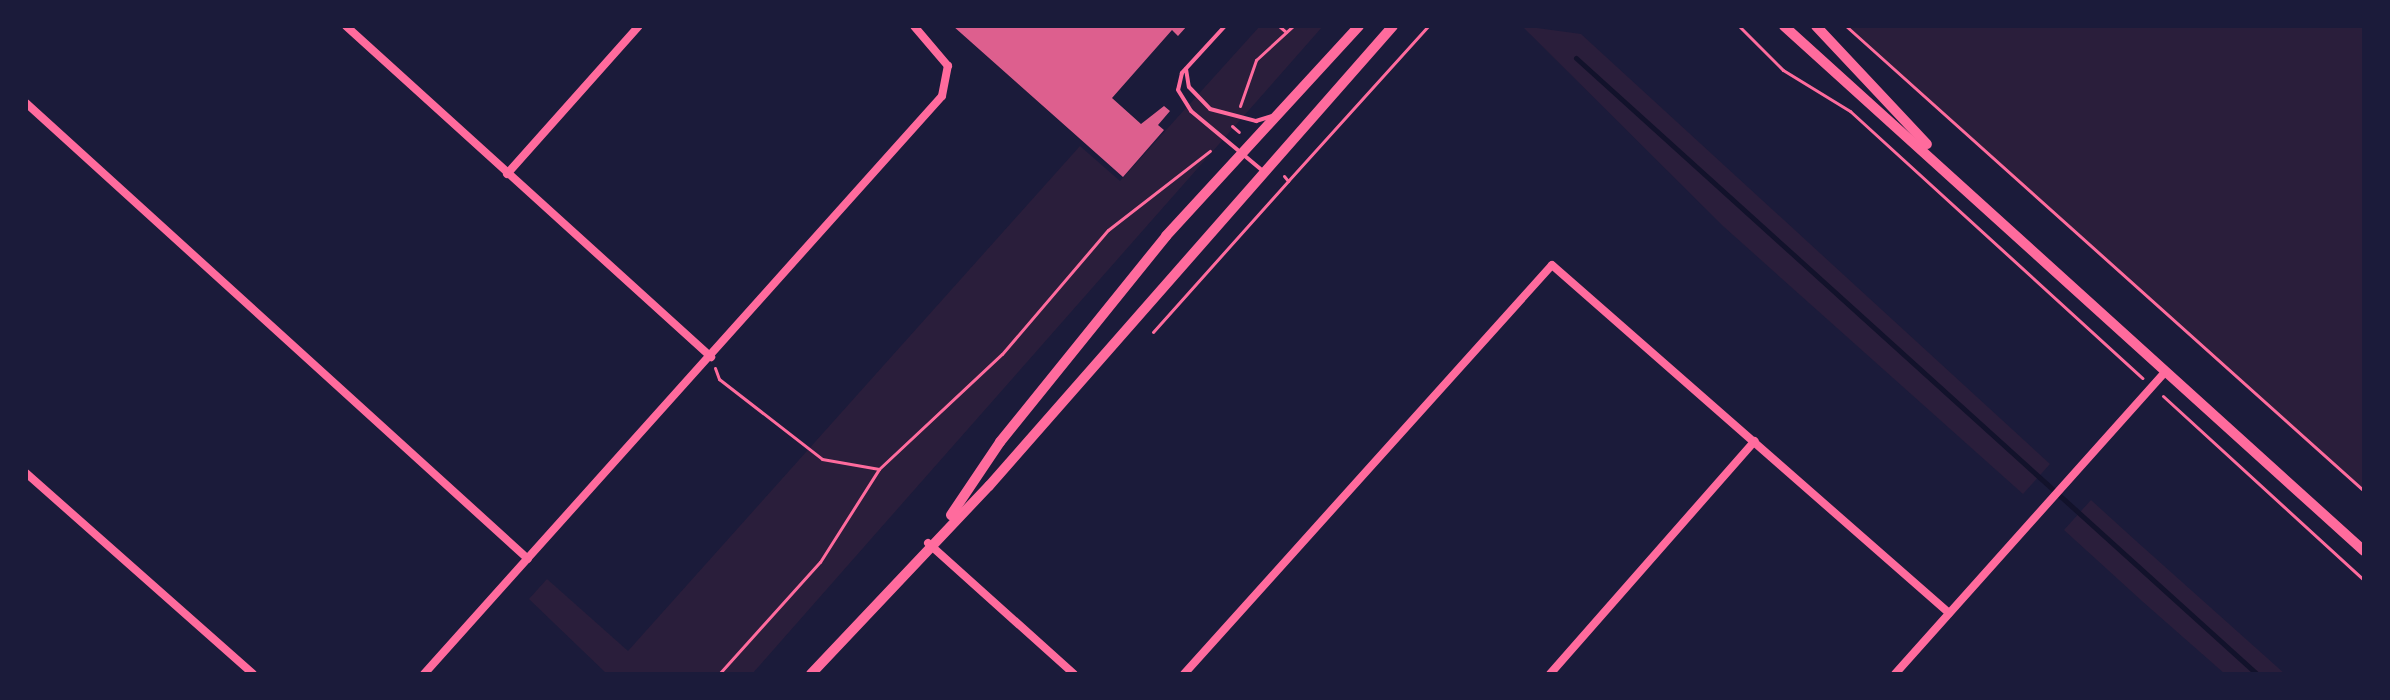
<!DOCTYPE html>
<html>
<head>
<meta charset="utf-8">
<style>
  body { margin:0 }
  #map { position:relative; width:2390px; height:700px; overflow:hidden; background:#1b1b3a; font-family:Commissioner,sans-serif }
  div>[style] { position:absolute }
  .green>* { inset:0; background:#2a1e3b }
  .stream>* { height:5px; margin:-2.5px; padding:0 2.5px; transform-origin:2.5px; border-radius:2.5px; background:#12122b }
  .building>* { inset:0; background:#dd5f8e }
  .path>* { height:3px; margin:-1.5px; padding:0 1.5px; transform-origin:1.5px; border-radius:1.5px; background:#ff6b9d }
  .service>* { height:4px; margin:-2px; padding:0 2px; transform-origin:2px; border-radius:2px; background:#ff6b9d }
  .minor>* { height:8px; margin:-4px; padding:0 4px; transform-origin:4px; border-radius:4px; background:#ff6b9d }
  .tertiary>* { height:10px; margin:-5px; padding:0 5px; transform-origin:5px; border-radius:5px; background:#ff6b9d }
  span { translate:-50% -50%; white-space:nowrap; text-align:center; line-height:1.15; -webkit-text-stroke:6px #1b1b3a; paint-order:stroke }
  .frame { position:absolute; inset:0; border:28px solid #1b1b3a; pointer-events:none }
</style>
</head>
<body>
<div id="map">
  <div class="green">
    <i style="clip-path:polygon(1260px 26px,1323px 26px,752px 674px,607px 674px,529px 599px,547px 579px,628px 651px,1080px 146px,1120px 181px)"></i>
    <i style="clip-path:polygon(1522px 26px,1581px 34px,2050px 464px,2023px 494px,1723px 226px)"></i>
    <i style="clip-path:polygon(1846px 26px,2364px 26px,2364px 491px)"></i>
    <i style="clip-path:polygon(2091px 500px,2135px 540px,2285px 674px,2225px 674px,2142px 601px,2064px 530px)"></i>
  </div>
  <div class="stream">
    <i style="left:1576px;top:58px;width:918px;rotate:42.13deg"></i>
  </div>
  <div class="building">
    <i style="clip-path:polygon(953px 26px,1187px 26px,1178px 36px,1172px 30px,1112px 98px,1141px 124px,1164px 106px,1170px 111px,1158px 125px,1164px 130px,1123px 177px)"></i>
  </div>
  <div class="path">
    <i style="left:1279px;top:26px;width:9px;rotate:41deg"></i>
    <i style="left:1739px;top:26px;width:62px;rotate:45deg"></i>
    <i style="left:1783px;top:70px;width:79px;rotate:31.5deg"></i>
    <i style="left:1850px;top:111px;width:396px;rotate:42.4deg"></i>
    <i style="left:1846px;top:26px;width:696px;rotate:41.91deg"></i>
    <i style="left:1240px;top:106px;width:49px;rotate:-70.8deg"></i>
    <i style="left:1256px;top:60px;width:50px;rotate:-42.6deg"></i>
    <i style="left:1232px;top:126px;width:9px;rotate:41deg"></i>
    <i style="left:1284px;top:176px;width:6px;rotate:51deg"></i>
    <i style="left:1288px;top:181px;width:209px;rotate:-47.9deg"></i>
    <i style="left:1153px;top:332px;width:203px;rotate:-48.2deg"></i>
    <i style="left:715px;top:368px;width:12px;rotate:70deg"></i>
    <i style="left:719px;top:379px;width:130px;rotate:37.8deg"></i>
    <i style="left:822px;top:459px;width:58px;rotate:10deg"></i>
    <i style="left:2163px;top:396px;width:273px;rotate:42.5deg"></i>
    <i style="left:719px;top:674px;width:151px;rotate:-48deg"></i>
    <i style="left:820px;top:562px;width:110px;rotate:-57.6deg"></i>
    <i style="left:879px;top:469px;width:168px;rotate:-43.1deg"></i>
    <i style="left:1002px;top:354px;width:163px;rotate:-49.5deg"></i>
    <i style="left:1108px;top:230px;width:129px;rotate:-37.8deg"></i>
  </div>
  <div class="service">
    <i style="left:1225px;top:26px;width:64px;rotate:132.5deg"></i>
    <i style="left:1182px;top:73px;width:17px;rotate:103deg"></i>
    <i style="left:1178px;top:90px;width:25px;rotate:58deg"></i>
    <i style="left:1191px;top:111px;width:94px;rotate:39.8deg"></i>
    <i style="left:1186px;top:69px;width:18px;rotate:81deg"></i>
    <i style="left:1189px;top:87px;width:30px;rotate:46deg"></i>
    <i style="left:1210px;top:109px;width:48px;rotate:14.6deg"></i>
    <i style="left:1256px;top:121px;width:17px;rotate:-17deg"></i>
  </div>
  <div class="minor">
    <i style="left:346px;top:26px;width:493px;rotate:42.2deg"></i>
    <i style="left:26px;top:103px;width:678px;rotate:42.25deg"></i>
    <i style="left:507px;top:174px;width:198px;rotate:-48.3deg"></i>
    <i style="left:26px;top:473px;width:303px;rotate:41.5deg"></i>
    <i style="left:928px;top:543px;width:196px;rotate:41.9deg"></i>
    <i style="left:424px;top:674px;width:776px;rotate:-48.13deg"></i>
    <i style="left:942px;top:96px;width:31px;rotate:-79deg"></i>
    <i style="left:948px;top:66px;width:52px;rotate:-130.4deg"></i>
    <i style="left:1184px;top:674px;width:550px;rotate:-48.02deg"></i>
    <i style="left:1552px;top:265px;width:528px;rotate:41.24deg"></i>
    <i style="left:1550px;top:674px;width:310px;rotate:-48.7deg"></i>
    <i style="left:1895px;top:674px;width:405px;rotate:-48.2deg"></i>
  </div>
  <div class="tertiary">
    <i style="left:1784px;top:26px;width:782px;rotate:42.15deg"></i>
    <i style="left:1816px;top:26px;width:162px;rotate:46.8deg"></i>
    <i style="left:951px;top:515px;width:88px;rotate:-56.1deg"></i>
    <i style="left:1000px;top:442px;width:265px;rotate:-51.1deg"></i>
    <i style="left:1166px;top:236px;width:285px;rotate:-47.4deg"></i>
    <i style="left:811px;top:674px;width:259px;rotate:-46.6deg"></i>
    <i style="left:989px;top:486px;width:612px;rotate:-48.71deg"></i>
  </div>
  <div class="frame"></div>
</div>
</body>
</html>
